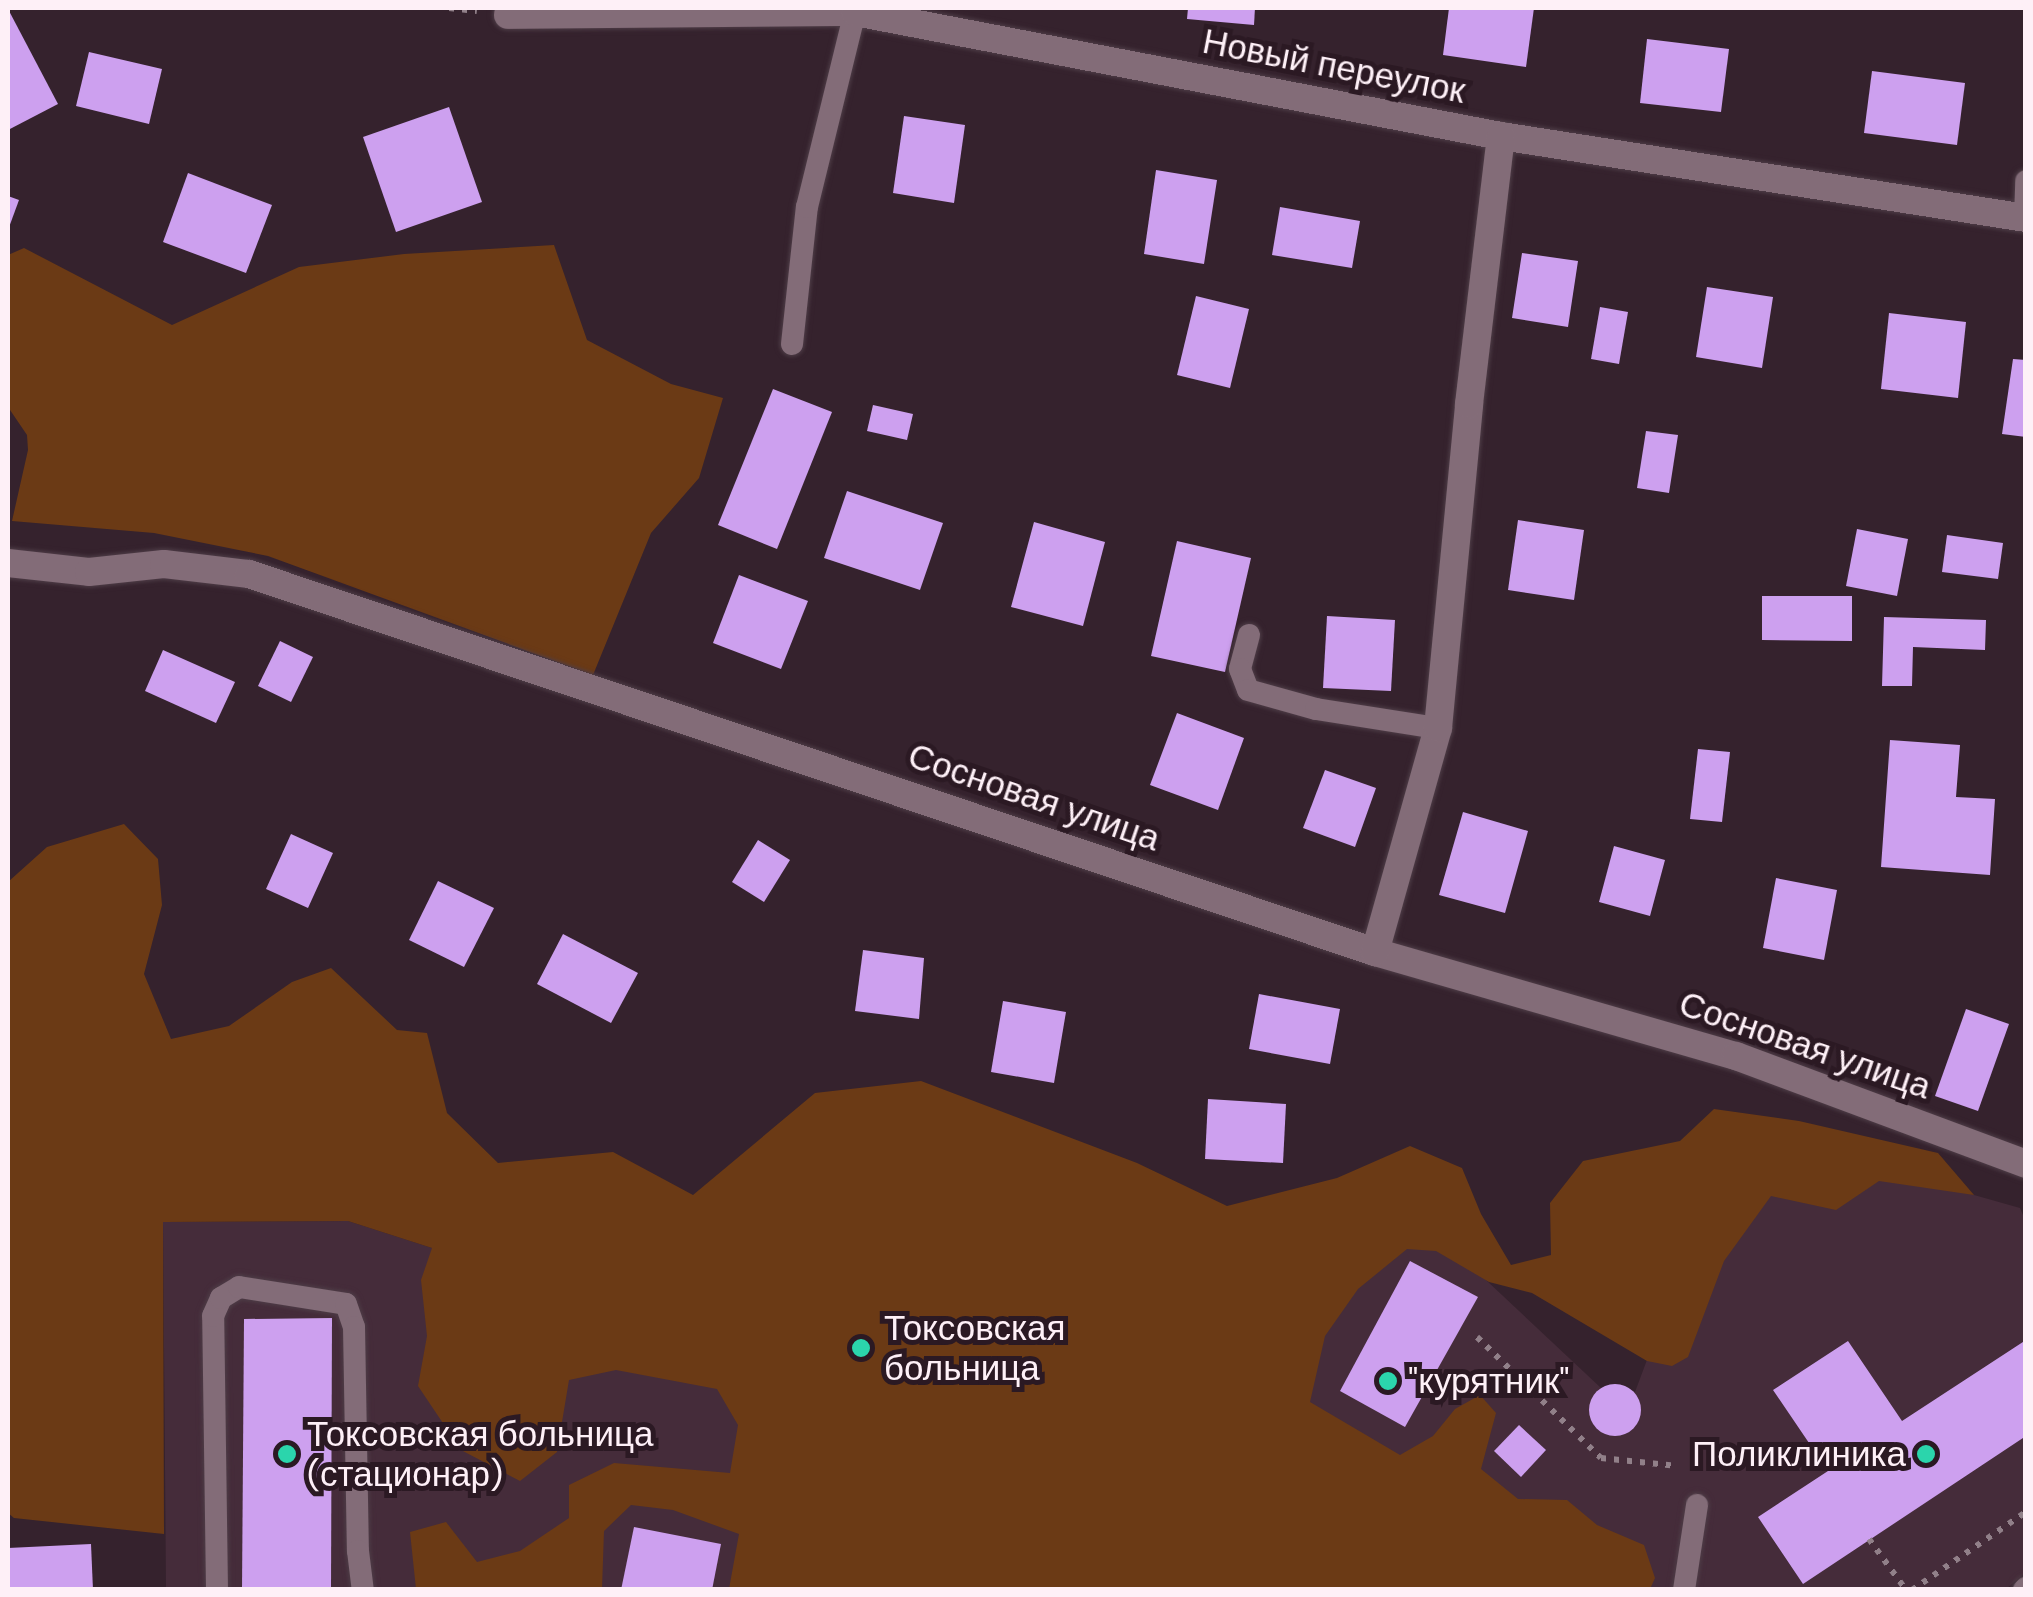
<!DOCTYPE html>
<html>
<head>
<meta charset="utf-8">
<style>
  body { margin:0 }
  #map { position:relative; width:2033px; height:1597px; overflow:hidden; background:#35222d; font-family:"DM Sans",sans-serif }
  div>[style] { position:absolute }
  .built>* { inset:0; background:#452c3a }
  .green>* { inset:0; background:#6b3a15 }
  .building>* { inset:0; background:#cda0ef }
  .round { border-radius:50% }
  .path>* { height:6px; margin-top:-3px; transform-origin:0; background:repeating-linear-gradient(90deg,#918089 0 5px,transparent 0 13px) }
  .roads { filter:drop-shadow(0 0 2px #4e3d47) drop-shadow(0 0 2px #4e3d47) }
  .service>* { height:22px; margin:-11px; padding:0 11px; transform-origin:11px; border-radius:11px; background:#836c78 }
  .minor>* { height:28px; margin:-14px; padding:0 14px; transform-origin:14px; border-radius:14px; background:#836c78 }
  .dots>* { width:28px; height:28px; translate:-50% -50%; box-sizing:border-box; border:5px solid #2b1923; border-radius:50% }
  span { translate:-50% -50%; white-space:nowrap; text-align:center; line-height:1.15; -webkit-text-stroke:10px #2b1923; paint-order:stroke }
  .street-label { font-size:35px; color:#fef0f7 }
  .poi-label { font-size:35px; color:#fef0f7 }
  .left { translate:0 -50%; text-align:left }
  .right { translate:-100% -50%; text-align:right }
  .frame { position:absolute; inset:0; border:10px solid #fef0f7; pointer-events:none }
</style>
</head>
<body>
<div id="map">
  <div class="built">
    <i style="clip-path:polygon(1734px 1127px,2020px 1208px,2026px 1222px,2025px 1573px,2005px 1590px,166px 1589px,163px 1222px,348px 1221px,706px 1336px,1438px 1235px,1601px 1388px,1623px 1385px,1635px 1392px)"></i>
  </div>
  <div class="green">
    <i style="clip-path:polygon(554px 245px,587px 340px,671px 384px,723px 398px,699px 478px,651px 533px,593px 675px,268px 556px,154px 533px,12px 521px,28px 450px,27px 435px,8px 407px,8px 255px,24px 248px,172px 325px,299px 267px,404px 254px)"></i>
    <i style="clip-path:polygon(124px 824px,158px 859px,162px 905px,144px 974px,171px 1039px,229px 1026px,292px 982px,331px 968px,397px 1030px,427px 1033px,447px 1113px,498px 1163px,613px 1152px,693px 1195px,815px 1093px,921px 1081px,1137px 1163px,1227px 1206px,1337px 1178px,1410px 1146px,1462px 1168px,1481px 1214px,1511px 1265px,1551px 1255px,1550px 1203px,1583px 1161px,1680px 1141px,1714px 1109px,1799px 1121px,1938px 1153px,1974px 1195px,1879px 1181px,1836px 1210px,1771px 1196px,1724px 1261px,1688px 1357px,1672px 1366px,1647px 1361px,1532px 1293px,1489px 1282px,1436px 1251px,1407px 1249px,1358px 1289px,1325px 1336px,1310px 1402px,1400px 1455px,1433px 1436px,1455px 1409px,1480px 1395px,1496px 1413px,1481px 1469px,1518px 1499px,1567px 1500px,1597px 1525px,1644px 1545px,1655px 1578px,1650px 1589px,729px 1589px,739px 1534px,673px 1510px,631px 1505px,604px 1531px,602px 1589px,416px 1589px,410px 1532px,446px 1522px,477px 1562px,520px 1551px,569px 1518px,569px 1485px,614px 1463px,730px 1473px,738px 1425px,717px 1389px,616px 1370px,569px 1380px,557px 1452px,520px 1481px,461px 1450px,418px 1386px,427px 1336px,421px 1280px,432px 1248px,348px 1221px,163px 1222px,164px 1534px,14px 1518px,8px 1513px,8px 882px,47px 847px)"></i>
  </div>
  <div class="building">
    <i style="clip-path:polygon(1188px 8px,1255px 8px,1254px 25px,1187px 19px)"></i>
    <i style="clip-path:polygon(1449px 8px,1534px 8px,1526px 67px,1443px 55px)"></i>
    <i style="clip-path:polygon(8px 9px,58px 104px,8px 130px)"></i>
    <i style="clip-path:polygon(1647px 39px,1729px 49px,1721px 112px,1640px 103px)"></i>
    <i style="clip-path:polygon(89px 52px,162px 69px,149px 124px,76px 106px)"></i>
    <i style="clip-path:polygon(1872px 71px,1965px 83px,1957px 145px,1864px 133px)"></i>
    <i style="clip-path:polygon(449px 107px,482px 202px,396px 232px,363px 137px)"></i>
    <i style="clip-path:polygon(904px 116px,965px 125px,954px 203px,893px 193px)"></i>
    <i style="clip-path:polygon(1156px 170px,1217px 180px,1204px 264px,1144px 254px)"></i>
    <i style="clip-path:polygon(188px 173px,272px 205px,246px 273px,163px 242px)"></i>
    <i style="clip-path:polygon(8px 196px,19px 200px,8px 230px)"></i>
    <i style="clip-path:polygon(1280px 207px,1360px 221px,1352px 268px,1272px 255px)"></i>
    <i style="clip-path:polygon(1522px 253px,1578px 261px,1568px 327px,1512px 318px)"></i>
    <i style="clip-path:polygon(1707px 287px,1773px 297px,1762px 368px,1696px 357px)"></i>
    <i style="clip-path:polygon(1196px 296px,1249px 309px,1230px 388px,1177px 375px)"></i>
    <i style="clip-path:polygon(1600px 307px,1628px 312px,1619px 364px,1591px 359px)"></i>
    <i style="clip-path:polygon(1889px 313px,1966px 322px,1958px 398px,1881px 389px)"></i>
    <i style="clip-path:polygon(2013px 359px,2026px 360px,2026px 437px,2002px 434px)"></i>
    <i style="clip-path:polygon(773px 389px,832px 412px,777px 549px,718px 525px)"></i>
    <i style="clip-path:polygon(873px 405px,913px 414px,907px 440px,867px 431px)"></i>
    <i style="clip-path:polygon(1646px 431px,1678px 435px,1669px 493px,1637px 488px)"></i>
    <i style="clip-path:polygon(847px 491px,943px 523px,920px 590px,824px 558px)"></i>
    <i style="clip-path:polygon(1518px 520px,1584px 530px,1574px 600px,1508px 590px)"></i>
    <i style="clip-path:polygon(1034px 522px,1105px 542px,1083px 626px,1011px 607px)"></i>
    <i style="clip-path:polygon(1857px 529px,1908px 539px,1897px 596px,1846px 586px)"></i>
    <i style="clip-path:polygon(1947px 535px,2003px 543px,1998px 579px,1942px 572px)"></i>
    <i style="clip-path:polygon(1177px 541px,1251px 558px,1225px 672px,1151px 656px)"></i>
    <i style="clip-path:polygon(739px 575px,808px 601px,781px 669px,713px 643px)"></i>
    <i style="clip-path:polygon(1762px 596px,1852px 596px,1852px 641px,1762px 640px)"></i>
    <i style="clip-path:polygon(1327px 616px,1395px 620px,1391px 691px,1323px 688px)"></i>
    <i style="clip-path:polygon(1884px 617px,1986px 620px,1985px 650px,1913px 647px,1912px 686px,1882px 686px)"></i>
    <i style="clip-path:polygon(280px 641px,313px 657px,291px 702px,258px 686px)"></i>
    <i style="clip-path:polygon(163px 650px,235px 682px,216px 723px,145px 691px)"></i>
    <i style="clip-path:polygon(1177px 713px,1244px 738px,1218px 810px,1150px 785px)"></i>
    <i style="clip-path:polygon(1890px 740px,1960px 745px,1956px 797px,1995px 799px,1990px 875px,1881px 867px)"></i>
    <i style="clip-path:polygon(1698px 749px,1730px 752px,1722px 822px,1690px 819px)"></i>
    <i style="clip-path:polygon(1325px 770px,1376px 788px,1355px 847px,1303px 828px)"></i>
    <i style="clip-path:polygon(1463px 812px,1528px 831px,1505px 913px,1439px 895px)"></i>
    <i style="clip-path:polygon(291px 834px,333px 853px,308px 908px,266px 889px)"></i>
    <i style="clip-path:polygon(758px 840px,790px 860px,764px 902px,732px 882px)"></i>
    <i style="clip-path:polygon(1614px 846px,1665px 860px,1650px 916px,1599px 902px)"></i>
    <i style="clip-path:polygon(1776px 878px,1837px 890px,1824px 960px,1763px 948px)"></i>
    <i style="clip-path:polygon(438px 881px,494px 908px,464px 967px,409px 940px)"></i>
    <i style="clip-path:polygon(563px 934px,638px 973px,611px 1023px,537px 984px)"></i>
    <i style="clip-path:polygon(863px 950px,924px 958px,919px 1019px,855px 1011px)"></i>
    <i style="clip-path:polygon(1259px 994px,1340px 1009px,1330px 1064px,1249px 1049px)"></i>
    <i style="clip-path:polygon(1003px 1001px,1066px 1012px,1054px 1083px,991px 1072px)"></i>
    <i style="clip-path:polygon(1966px 1009px,2009px 1024px,1978px 1111px,1935px 1096px)"></i>
    <i style="clip-path:polygon(1208px 1099px,1286px 1104px,1283px 1163px,1205px 1159px)"></i>
    <i style="clip-path:polygon(1410px 1261px,1478px 1297px,1405px 1427px,1340px 1391px)"></i>
    <i style="clip-path:polygon(332px 1318px,331px 1590px,242px 1590px,244px 1319px)"></i>
    <i style="clip-path:polygon(2026px 1340px,2026px 1436px,1803px 1584px,1758px 1517px,1828px 1471px,1773px 1390px,1848px 1341px,1902px 1421px)"></i>
    <i class="round" style="left:1589px;top:1384px;width:52px;height:52px"></i>
    <i style="clip-path:polygon(1519px 1425px,1546px 1450px,1521px 1477px,1494px 1451px)"></i>
    <i style="clip-path:polygon(634px 1527px,721px 1544px,712px 1590px,621px 1590px)"></i>
    <i style="clip-path:polygon(91px 1544px,93px 1590px,8px 1590px,8px 1548px)"></i>
  </div>
  <div class="path">
    <i style="left:449px;top:8px;width:28px;rotate:6deg"></i>
    <i style="left:1477px;top:1337px;width:173px;rotate:44.3deg"></i>
    <i style="left:1601px;top:1458px;width:77px;rotate:5.9deg"></i>
    <i style="left:1869px;top:1539px;width:63px;rotate:54deg"></i>
    <i style="left:1912px;top:1590px;width:138px;rotate:-34.4deg"></i>
  </div>
  <div class="roads">
    <div class="service">
      <i style="left:2025px;top:218px;width:37px;rotate:-88deg"></i>
      <i style="left:792px;top:344px;width:138px;rotate:-83.8deg"></i>
      <i style="left:807px;top:207px;width:201px;rotate:-76.2deg"></i>
      <i style="left:1249px;top:635px;width:35px;rotate:105deg"></i>
      <i style="left:1240px;top:669px;width:22px;rotate:69deg"></i>
      <i style="left:1248px;top:690px;width:71px;rotate:15.6deg"></i>
      <i style="left:1316px;top:709px;width:123px;rotate:8.9deg"></i>
      <i style="left:217px;top:1590px;width:274px;rotate:-90.8deg"></i>
      <i style="left:213px;top:1316px;width:20px;rotate:-66deg"></i>
      <i style="left:221px;top:1298px;width:21px;rotate:-31deg"></i>
      <i style="left:239px;top:1287px;width:108px;rotate:9deg"></i>
      <i style="left:346px;top:1304px;width:24px;rotate:71deg"></i>
      <i style="left:354px;top:1327px;width:224px;rotate:89deg"></i>
      <i style="left:358px;top:1551px;width:39px;rotate:83deg"></i>
      <i style="left:1684px;top:1590px;width:86px;rotate:-81.3deg"></i>
      <i style="left:2024px;top:1590px;width:3px;rotate:-45deg"></i>
    </div>
    <div class="minor">
      <i style="left:508px;top:15px;width:347px;rotate:-0.5deg"></i>
      <i style="left:855px;top:12px;width:658px;rotate:10.87deg"></i>
      <i style="left:1501px;top:136px;width:531px;rotate:8.88deg"></i>
      <i style="left:8px;top:563px;width:81px;rotate:6.3deg"></i>
      <i style="left:89px;top:572px;width:75px;rotate:-6.1deg"></i>
      <i style="left:164px;top:564px;width:86px;rotate:6.7deg"></i>
      <i style="left:249px;top:574px;width:1188px;rotate:18.56deg"></i>
      <i style="left:1375px;top:952px;width:376px;rotate:16.1deg"></i>
      <i style="left:1736px;top:1056px;width:309px;rotate:20.4deg"></i>
      <i style="left:1375px;top:952px;width:233px;rotate:-74.3deg"></i>
      <i style="left:1438px;top:728px;width:325px;rotate:-84.5deg"></i>
      <i style="left:1469px;top:404px;width:270px;rotate:-83.2deg"></i>
    </div>
  </div>
  <div class="dots">
    <i style="left:861px;top:1348px;background:#2bd5ac"></i>
    <i style="left:1388px;top:1381px;background:#2bd5ac"></i>
    <i style="left:287px;top:1454px;background:#2bd5ac"></i>
    <i style="left:1926px;top:1454px;background:#2bd5ac"></i>
  </div>
  <div class="street-label">
    <span style="left:1334px;top:66px;rotate:11deg">Новый переулок</span>
    <span style="left:1034px;top:797px;rotate:19deg">Сосновая улица</span>
    <span style="left:1805px;top:1045px;rotate:19deg">Сосновая улица</span>
  </div>
  <div class="poi-label">
    <span class="left" style="left:884px;top:1348px">Токсовская<br>больница</span>
    <span class="left" style="left:1408px;top:1381px">"курятник"</span>
    <span class="left" style="left:307px;top:1454px">Токсовская больница<br>(стационар)</span>
    <span class="right" style="left:1906px;top:1454px">Поликлиника</span>
  </div>
  <div class="frame"></div>
</div>
</body>
</html>
